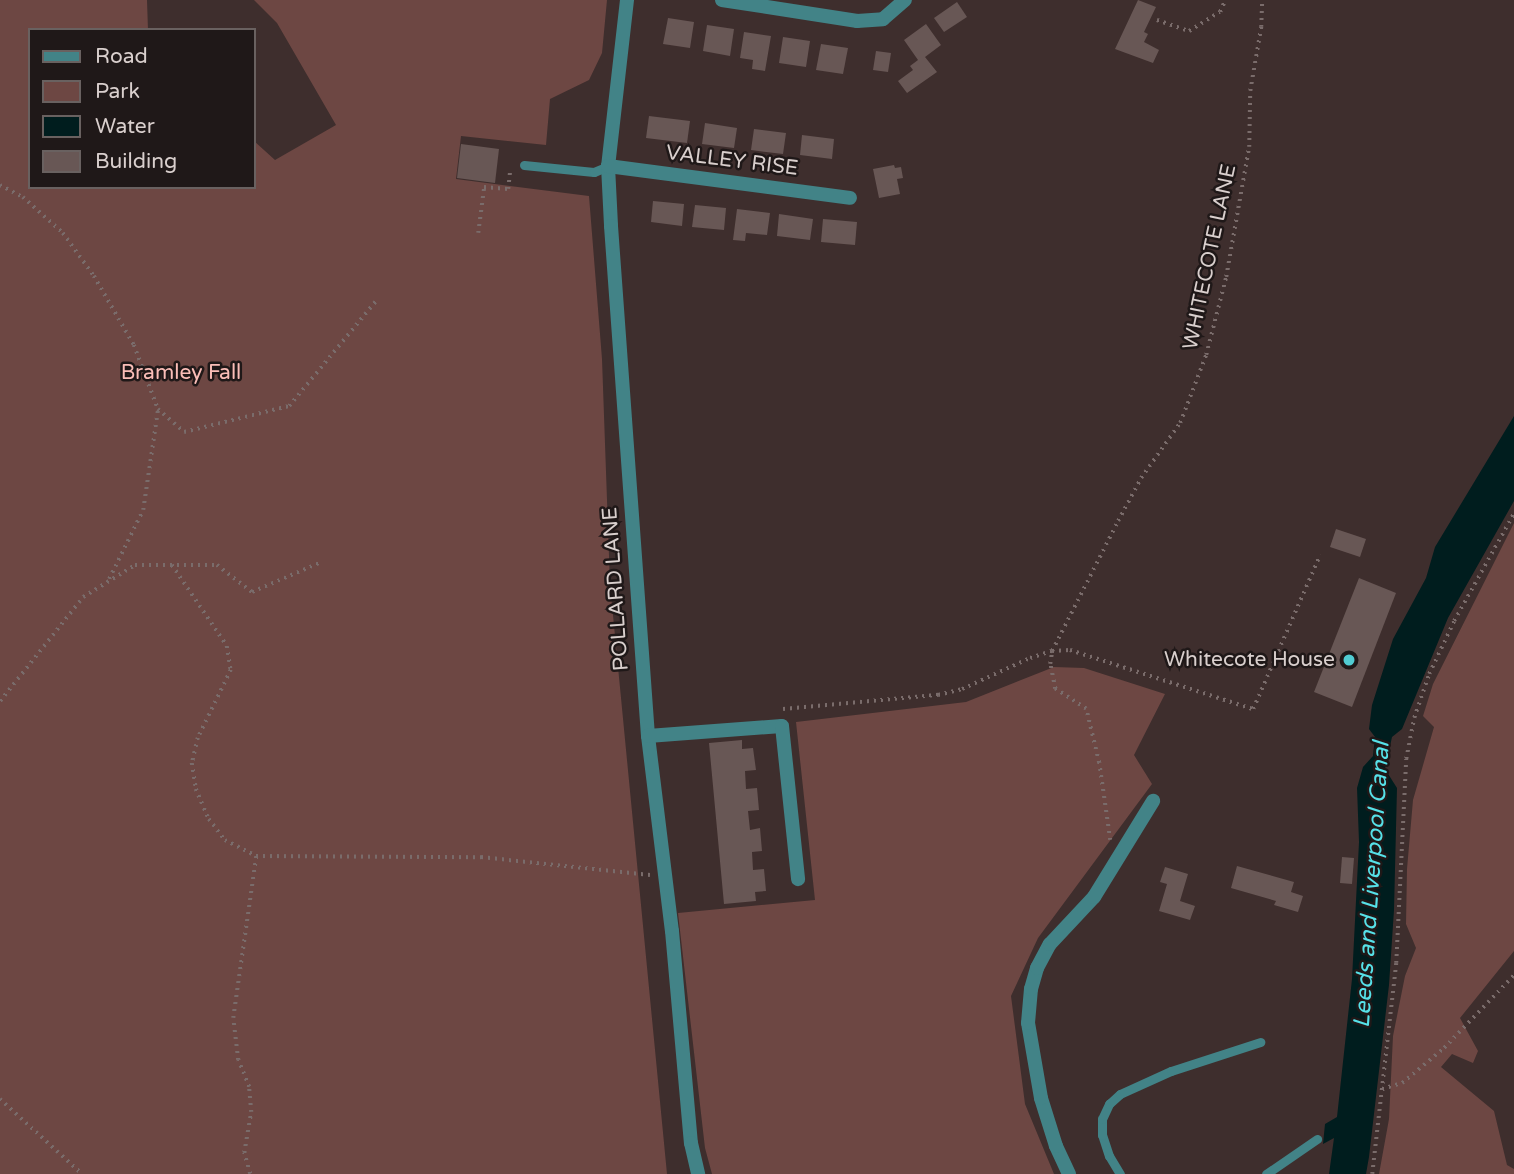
<!DOCTYPE html>
<html>
<head>
<meta charset="utf-8">
<style>
  body { margin:0 }
  #map { position:relative; width:1514px; height:1174px; overflow:hidden; background:#3e2e2d; font-family:"Varela Round",sans-serif }
  div>[style] { position:absolute }
  .green>* { inset:0; background:#6d4743 }
  .water>* { inset:0; background:#001d1e }
  .building>* { inset:0; background:#685755 }
  .path>* { height:3.5px; margin-top:-1.75px; transform-origin:0; background:repeating-linear-gradient(90deg,#7a6c6b 0 2px,transparent 0 7px) }
  .service>* { height:9px; margin:-4.5px; padding:0 4.5px; transform-origin:4.5px; border-radius:4.5px; background:#428387 }
  .minor>* { height:14px; margin:-7px; padding:0 7px; transform-origin:7px; border-radius:7px; background:#428387 }
  .dots>* { width:19px; height:19px; translate:-50% -50%; box-sizing:border-box; border:4px solid #1f1818; border-radius:50% }
  span { translate:-50% -50%; white-space:nowrap; text-align:center; line-height:1.15; -webkit-text-stroke:5px #1f1818; paint-order:stroke }
  .street-label { font-size:21px; color:#d9cfcd }
  .park-label { font-size:21px; color:#fabdb7 }
  .poi-label { font-size:21px; color:#d9cfcd }
  .right { translate:-100% -50%; text-align:right }
  .water-label { font-size:23px; color:#56e1e8; font-style:italic }
  .legend { position:absolute; left:28px; top:28px; width:228px; height:161px; box-sizing:border-box; background:#1f1818; border:2px solid #696160; margin:0; padding:9px 12px; list-style:none; font-size:21px; color:#d9cfcd }
  .legend li { display:flex; align-items:center; gap:14px; height:35px }
  .legend b { width:35px; border:2px solid #696160 }
</style>
</head>
<body>
<div id="map">
  <div class="green">
    <i style="clip-path:polygon(0 0,147px 0,148px 30px,30px 30px,30px 187px,254px 187px,254px 141px,275px 160px,336px 125px,277px 23px,254px 0,607px 0,602px 53px,589px 80px,550px 99px,546px 145px,461px 136px,456px 179px,589px 196px,602px 359px,610px 584px,667px 1174px,0 1174px)"></i>
    <i style="clip-path:polygon(1514px 523px,1514px 951px,1460px 1018px,1478px 1051px,1473px 1063px,1452px 1054px,1441px 1067px,1494px 1111px,1507px 1165px,1514px 1169px,1514px 1174px,1379px 1174px,1389px 1119px,1393px 1036px,1405px 976px,1416px 948px,1406px 924px,1407px 869px,1413px 800px,1434px 727px,1423px 716px,1433px 684px)"></i>
    <i style="clip-path:polygon(1054px 667px,1084px 668px,1165px 694px,1134px 755px,1152px 784px,1038px 938px,1011px 996px,1025px 1104px,1054px 1174px,712px 1174px,705px 1148px,678px 913px,815px 900px,796px 722px,966px 702px)"></i>
  </div>
  <div class="water">
    <i style="clip-path:polygon(1514px 416px,1514px 501px,1448px 618px,1402px 729px,1392px 737px,1385px 769px,1397px 788px,1394px 910px,1389px 985px,1369px 1157px,1366px 1174px,1329px 1174px,1334px 1138px,1323px 1144px,1325px 1124px,1337px 1117px,1352px 979px,1359px 842px,1357px 788px,1363px 767px,1373px 756px,1375px 737px,1369px 729px,1372px 705px,1393px 639px,1426px 578px,1435px 547px)"></i>
  </div>
  <div class="building">
    <i style="clip-path:polygon(1138px 0,1156px 7px,1144px 32px,1148px 34px,1144px 42px,1159px 50px,1153px 63px,1115px 49px)"></i>
    <i style="clip-path:polygon(957px 2px,967px 17px,944px 32px,934px 18px)"></i>
    <i style="clip-path:polygon(668px 18px,694px 22px,690px 48px,663px 44px)"></i>
    <i style="clip-path:polygon(926px 24px,941px 45px,925px 57px,937px 72px,907px 93px,898px 81px,913px 70px,910px 66px,918px 60px,904px 40px)"></i>
    <i style="clip-path:polygon(707px 25px,734px 29px,730px 56px,703px 51px)"></i>
    <i style="clip-path:polygon(744px 32px,771px 36px,765px 71px,752px 69px,753px 60px,740px 58px)"></i>
    <i style="clip-path:polygon(783px 37px,810px 41px,806px 67px,779px 63px)"></i>
    <i style="clip-path:polygon(821px 44px,848px 48px,843px 74px,816px 70px)"></i>
    <i style="clip-path:polygon(876px 51px,891px 53px,888px 72px,873px 70px)"></i>
    <i style="clip-path:polygon(649px 116px,690px 121px,687px 143px,646px 138px)"></i>
    <i style="clip-path:polygon(705px 123px,737px 128px,734px 148px,702px 144px)"></i>
    <i style="clip-path:polygon(754px 129px,786px 133px,783px 154px,751px 150px)"></i>
    <i style="clip-path:polygon(802px 135px,834px 139px,832px 159px,800px 155px)"></i>
    <i style="clip-path:polygon(461px 144px,499px 149px,495px 183px,457px 178px)"></i>
    <i style="clip-path:polygon(894px 165px,895px 168px,901px 167px,903px 178px,897px 179px,900px 194px,879px 198px,873px 169px)"></i>
    <i style="clip-path:polygon(653px 201px,684px 204px,682px 226px,651px 222px)"></i>
    <i style="clip-path:polygon(695px 205px,726px 208px,724px 230px,692px 227px)"></i>
    <i style="clip-path:polygon(737px 209px,770px 213px,767px 235px,746px 233px,745px 241px,733px 240px)"></i>
    <i style="clip-path:polygon(779px 214px,813px 219px,810px 240px,777px 236px)"></i>
    <i style="clip-path:polygon(823px 219px,857px 222px,855px 245px,821px 242px)"></i>
    <i style="clip-path:polygon(1336px 529px,1366px 539px,1360px 557px,1330px 547px)"></i>
    <i style="clip-path:polygon(1359px 578px,1396px 593px,1352px 707px,1314px 692px)"></i>
    <i style="clip-path:polygon(742px 740px,742px 749px,753px 748px,756px 770px,745px 771px,746px 789px,757px 788px,759px 810px,748px 811px,750px 830px,760px 828px,762px 851px,752px 852px,753px 870px,764px 869px,766px 891px,755px 892px,756px 901px,724px 904px,709px 743px)"></i>
    <i style="clip-path:polygon(1342px 857px,1354px 858px,1352px 884px,1340px 883px)"></i>
    <i style="clip-path:polygon(1237px 866px,1294px 882px,1291px 892px,1303px 896px,1298px 912px,1274px 905px,1276px 901px,1231px 888px)"></i>
    <i style="clip-path:polygon(1165px 867px,1188px 874px,1180px 901px,1195px 906px,1190px 920px,1159px 911px,1167px 884px,1160px 882px)"></i>
  </div>
  <div class="path">
    <i style="left:1157px;top:20px;width:34px;rotate:19deg"></i>
    <i style="left:1189px;top:31px;width:36px;rotate:-32deg"></i>
    <i style="left:1220px;top:12px;width:13px;rotate:-67deg"></i>
    <i style="left:0;top:185px;width:26px;rotate:28deg"></i>
    <i style="left:23px;top:197px;width:54px;rotate:42deg"></i>
    <i style="left:63px;top:233px;width:53px;rotate:54.2deg"></i>
    <i style="left:94px;top:276px;width:80px;rotate:59.9deg"></i>
    <i style="left:134px;top:345px;width:68px;rotate:69.4deg"></i>
    <i style="left:158px;top:409px;width:35px;rotate:41deg"></i>
    <i style="left:184px;top:432px;width:108px;rotate:-13.9deg"></i>
    <i style="left:289px;top:406px;width:136px;rotate:-50.4deg"></i>
    <i style="left:478px;top:233px;width:46px;rotate:-82.6deg"></i>
    <i style="left:484px;top:187px;width:24px;rotate:5deg"></i>
    <i style="left:508px;top:189px;width:19px;rotate:-84deg"></i>
    <i style="left:172px;top:565px;width:98px;rotate:55.8deg"></i>
    <i style="left:227px;top:646px;width:24px;rotate:81deg"></i>
    <i style="left:231px;top:670px;width:76px;rotate:115.9deg"></i>
    <i style="left:198px;top:738px;width:26px;rotate:103deg"></i>
    <i style="left:192px;top:763px;width:26px;rotate:81deg"></i>
    <i style="left:196px;top:789px;width:33px;rotate:67deg"></i>
    <i style="left:209px;top:819px;width:26px;rotate:53deg"></i>
    <i style="left:225px;top:840px;width:35px;rotate:27deg"></i>
    <i style="left:256px;top:856px;width:225px;rotate:0.3deg"></i>
    <i style="left:481px;top:857px;width:170px;rotate:6.1deg"></i>
    <i style="left:109px;top:579px;width:77px;rotate:-63.8deg"></i>
    <i style="left:143px;top:510px;width:102px;rotate:-81.6deg"></i>
    <i style="left:0;top:701px;width:133px;rotate:-51.4deg"></i>
    <i style="left:83px;top:597px;width:61px;rotate:-31.6deg"></i>
    <i style="left:135px;top:565px;width:82px"></i>
    <i style="left:217px;top:565px;width:44px;rotate:37.6deg"></i>
    <i style="left:252px;top:592px;width:73px;rotate:-23.4deg"></i>
    <i style="left:783px;top:709px;width:156px;rotate:-5.2deg"></i>
    <i style="left:938px;top:695px;width:25px;rotate:-14deg"></i>
    <i style="left:962px;top:689px;width:75px;rotate:-24.5deg"></i>
    <i style="left:1030px;top:658px;width:23px;rotate:-18deg"></i>
    <i style="left:1052px;top:651px;width:18px;rotate:-3deg"></i>
    <i style="left:1070px;top:650px;width:192px;rotate:17.9deg"></i>
    <i style="left:1253px;top:709px;width:168px;rotate:-66.5deg"></i>
    <i style="left:1110px;top:840px;width:78px;rotate:-98.1deg"></i>
    <i style="left:1099px;top:763px;width:56px;rotate:-103.5deg"></i>
    <i style="left:1086px;top:709px;width:37px;rotate:-147deg"></i>
    <i style="left:1055px;top:689px;width:25px;rotate:-101deg"></i>
    <i style="left:1050px;top:664px;width:13px;rotate:-81deg"></i>
    <i style="left:1052px;top:651px;width:146px;rotate:-63.1deg"></i>
    <i style="left:1118px;top:521px;width:49px;rotate:-61.9deg"></i>
    <i style="left:1141px;top:478px;width:67px;rotate:-54.7deg"></i>
    <i style="left:1180px;top:423px;width:73px;rotate:-69.1deg"></i>
    <i style="left:1206px;top:355px;width:81px;rotate:-75.6deg"></i>
    <i style="left:1226px;top:277px;width:132px;rotate:-80deg"></i>
    <i style="left:1249px;top:147px;width:56px;rotate:-89deg"></i>
    <i style="left:1250px;top:91px;width:65px;rotate:-80.2deg"></i>
    <i style="left:1261px;top:27px;width:27px;rotate:-88deg"></i>
    <i style="left:1382px;top:1089px;width:21px;rotate:-17deg"></i>
    <i style="left:1402px;top:1083px;width:55px;rotate:-39.8deg"></i>
    <i style="left:1444px;top:1048px;width:101px;rotate:-46.2deg"></i>
    <i style="left:0;top:1099px;width:111px;rotate:42.4deg"></i>
    <i style="left:250px;top:1174px;width:22px;rotate:-106deg"></i>
    <i style="left:244px;top:1153px;width:42px;rotate:-80.3deg"></i>
    <i style="left:251px;top:1112px;width:25px;rotate:-95deg"></i>
    <i style="left:249px;top:1087px;width:29px;rotate:-112deg"></i>
    <i style="left:238px;top:1060px;width:42px;rotate:-96.8deg"></i>
    <i style="left:233px;top:1018px;width:164px;rotate:-81.9deg"></i>
    <i style="left:1372px;top:1174px;width:212px;rotate:-83.5deg"></i>
    <i style="left:1396px;top:963px;width:204px;rotate:-87.2deg"></i>
    <i style="left:1406px;top:759px;width:42px;rotate:-79deg"></i>
    <i style="left:1414px;top:718px;width:46px;rotate:-71.2deg"></i>
    <i style="left:1429px;top:674px;width:59px;rotate:-64.7deg"></i>
    <i style="left:1454px;top:621px;width:124px;rotate:-60.9deg"></i>
  </div>
  <div class="service">
    <i style="left:524px;top:165px;width:70px;rotate:5.7deg"></i>
    <i style="left:594px;top:172px;width:15px;rotate:-23deg"></i>
    <i style="left:1120px;top:1174px;width:21px;rotate:-121deg"></i>
    <i style="left:1109px;top:1156px;width:22px;rotate:-108deg"></i>
    <i style="left:1102px;top:1135px;width:16px;rotate:-90deg"></i>
    <i style="left:1102px;top:1119px;width:17px;rotate:-65deg"></i>
    <i style="left:1109px;top:1104px;width:15px;rotate:-42deg"></i>
    <i style="left:1120px;top:1094px;width:56px;rotate:-24.3deg"></i>
    <i style="left:1171px;top:1071px;width:94px;rotate:-18deg"></i>
    <i style="left:1266px;top:1174px;width:62px;rotate:-34.5deg"></i>
  </div>
  <div class="minor">
    <i style="left:627px;top:0;width:167px;rotate:96.5deg"></i>
    <i style="left:608px;top:166px;width:60px;rotate:87.1deg"></i>
    <i style="left:611px;top:226px;width:511px;rotate:85.85deg"></i>
    <i style="left:648px;top:736px;width:196px;rotate:83deg"></i>
    <i style="left:672px;top:931px;width:213px;rotate:84.9deg"></i>
    <i style="left:691px;top:1143px;width:32px;rotate:77deg"></i>
    <i style="left:722px;top:0;width:137px;rotate:8.8deg"></i>
    <i style="left:857px;top:21px;width:26px;rotate:-4deg"></i>
    <i style="left:883px;top:19px;width:29px;rotate:-41deg"></i>
    <i style="left:608px;top:166px;width:244px;rotate:7.5deg"></i>
    <i style="left:648px;top:736px;width:134px;rotate:-4.3deg"></i>
    <i style="left:782px;top:726px;width:154px;rotate:84deg"></i>
    <i style="left:1069px;top:1174px;width:31px;rotate:-115deg"></i>
    <i style="left:1056px;top:1146px;width:50px;rotate:-107.4deg"></i>
    <i style="left:1041px;top:1098px;width:76px;rotate:-99.8deg"></i>
    <i style="left:1028px;top:1023px;width:34px;rotate:-85deg"></i>
    <i style="left:1031px;top:989px;width:22px;rotate:-74deg"></i>
    <i style="left:1037px;top:968px;width:27px;rotate:-62deg"></i>
    <i style="left:1050px;top:944px;width:64px;rotate:-46.9deg"></i>
    <i style="left:1094px;top:897px;width:113px;rotate:-58.4deg"></i>
  </div>
  <div class="dots">
    <i style="left:1349px;top:660px;background:#51ccd2"></i>
  </div>
  <div class="street-label">
    <span style="left:732px;top:161px;rotate:7deg">VALLEY RISE</span>
    <span style="left:1210px;top:257px;rotate:-78deg">WHITECOTE LANE</span>
    <span style="left:616px;top:589px;rotate:-94deg">POLLARD LANE</span>
  </div>
  <div class="park-label">
    <span style="left:181px;top:373px">Bramley Fall</span>
  </div>
  <div class="poi-label">
    <span class="right" style="left:1335px;top:660px">Whitecote House</span>
  </div>
  <div class="water-label">
    <span style="left:1372px;top:885px;rotate:-86deg">Leeds and Liverpool Canal</span>
  </div>
  <ul class="legend">
  <li><b style="height:9px;background:#428387"></b>Road</li>
  <li><b style="height:19px;background:#6d4743"></b>Park</li>
  <li><b style="height:19px;background:#001d1e"></b>Water</li>
  <li><b style="height:19px;background:#685755"></b>Building</li>
  </ul>
</div>
</body>
</html>
